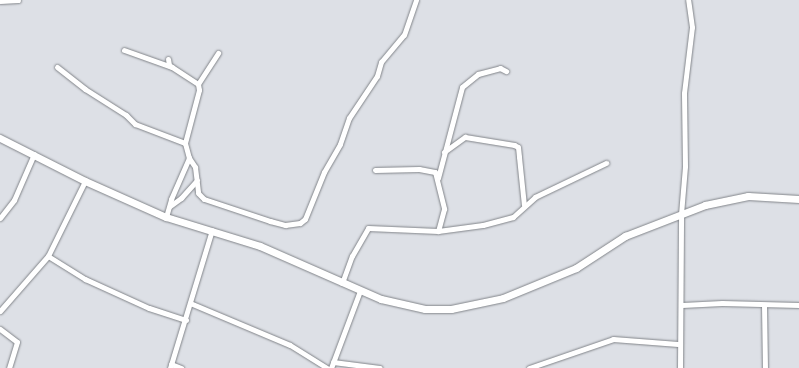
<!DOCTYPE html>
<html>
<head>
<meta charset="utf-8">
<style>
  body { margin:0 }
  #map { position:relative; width:799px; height:368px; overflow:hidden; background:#dde0e6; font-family:"IBM Plex Sans",sans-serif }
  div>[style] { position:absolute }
  .roads { filter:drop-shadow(0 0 1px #818489) drop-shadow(0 0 1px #818489) }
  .street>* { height:5px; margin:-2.5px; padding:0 2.5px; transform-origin:2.5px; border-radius:2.5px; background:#fff }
  .secondary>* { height:7px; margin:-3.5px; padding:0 3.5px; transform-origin:3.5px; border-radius:3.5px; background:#fff }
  span { translate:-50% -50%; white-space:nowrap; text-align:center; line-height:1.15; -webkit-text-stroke:3.5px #dde0e6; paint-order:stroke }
</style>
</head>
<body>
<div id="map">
  <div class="roads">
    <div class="street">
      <i style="left:0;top:1px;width:18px;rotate:-3deg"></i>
      <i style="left:124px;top:50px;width:51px;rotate:19.5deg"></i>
      <i style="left:57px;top:67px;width:36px;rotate:38deg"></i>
      <i style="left:85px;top:89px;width:49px;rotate:32.4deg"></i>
      <i style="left:126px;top:115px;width:13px;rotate:45deg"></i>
      <i style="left:135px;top:124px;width:53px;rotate:20.8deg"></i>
      <i style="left:198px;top:84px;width:37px;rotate:-57deg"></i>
      <i style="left:444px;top:152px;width:26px;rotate:-36deg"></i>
      <i style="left:465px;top:137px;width:50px;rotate:9.3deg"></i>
      <i style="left:514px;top:145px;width:4px;rotate:27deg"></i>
      <i style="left:518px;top:147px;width:10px;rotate:84deg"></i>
      <i style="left:519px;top:157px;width:48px;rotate:84.1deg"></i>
      <i style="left:189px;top:158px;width:11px;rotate:56deg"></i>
      <i style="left:195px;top:167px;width:26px;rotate:83deg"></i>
      <i style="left:198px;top:193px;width:8px;rotate:45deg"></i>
      <i style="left:204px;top:199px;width:70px;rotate:18.4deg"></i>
      <i style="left:270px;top:221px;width:16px;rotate:15deg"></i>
      <i style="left:285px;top:225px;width:15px;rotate:-8deg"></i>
      <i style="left:300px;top:223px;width:6px;rotate:-39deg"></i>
      <i style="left:305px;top:219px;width:51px;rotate:-68deg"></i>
      <i style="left:324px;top:172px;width:32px;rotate:-60deg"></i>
      <i style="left:340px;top:144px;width:28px;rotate:-71deg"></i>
      <i style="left:349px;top:118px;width:50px;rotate:-56.3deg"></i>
      <i style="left:377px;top:76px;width:15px;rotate:-74deg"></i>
      <i style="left:381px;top:62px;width:35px;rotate:-50deg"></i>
      <i style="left:404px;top:35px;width:37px;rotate:-71deg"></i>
      <i style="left:375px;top:170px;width:44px;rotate:-1.3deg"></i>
      <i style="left:419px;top:169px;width:16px;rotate:11deg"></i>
      <i style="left:435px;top:172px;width:38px;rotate:76deg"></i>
      <i style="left:444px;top:209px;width:23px;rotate:105deg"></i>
      <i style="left:438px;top:178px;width:94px;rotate:-75.2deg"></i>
      <i style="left:462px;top:87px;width:21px;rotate:-39deg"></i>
      <i style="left:478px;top:74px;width:23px;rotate:-15deg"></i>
      <i style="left:500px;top:68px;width:7px;rotate:27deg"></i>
      <i style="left:170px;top:206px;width:14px;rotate:-36deg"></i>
      <i style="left:181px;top:198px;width:24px;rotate:-48deg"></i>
      <i style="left:166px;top:217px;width:19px;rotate:-74deg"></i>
      <i style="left:171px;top:199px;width:45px;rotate:-66.3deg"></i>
      <i style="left:189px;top:158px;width:16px;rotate:-105deg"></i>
      <i style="left:185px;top:143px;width:55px;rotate:-75.2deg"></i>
      <i style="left:199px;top:90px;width:6px;rotate:-99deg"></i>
      <i style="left:198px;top:84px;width:35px;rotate:-147deg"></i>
      <i style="left:169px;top:65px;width:6px;rotate:-99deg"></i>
      <i style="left:0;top:218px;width:23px;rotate:-52deg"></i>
      <i style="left:14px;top:200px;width:50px;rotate:-66.5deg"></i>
      <i style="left:48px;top:256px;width:44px;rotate:31.9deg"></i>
      <i style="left:85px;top:279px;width:70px;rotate:24.4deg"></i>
      <i style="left:149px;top:308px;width:39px;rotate:18deg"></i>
      <i style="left:342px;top:283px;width:29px;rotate:-70deg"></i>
      <i style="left:352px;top:256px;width:32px;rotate:-60deg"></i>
      <i style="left:368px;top:228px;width:70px;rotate:2.5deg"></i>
      <i style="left:438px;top:231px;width:45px;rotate:-7.6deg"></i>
      <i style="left:483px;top:225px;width:31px;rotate:-15deg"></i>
      <i style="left:513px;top:217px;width:30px;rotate:-42deg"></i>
      <i style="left:535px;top:197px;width:79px;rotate:-25.6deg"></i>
      <i style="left:190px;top:303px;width:108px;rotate:22.8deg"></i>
      <i style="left:290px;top:345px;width:44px;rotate:31.9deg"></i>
      <i style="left:682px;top:305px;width:40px;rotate:-2.9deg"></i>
      <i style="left:722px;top:303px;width:77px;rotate:1.5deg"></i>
      <i style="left:764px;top:305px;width:63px;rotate:89.1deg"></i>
      <i style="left:0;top:311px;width:73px;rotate:-48.9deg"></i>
      <i style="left:48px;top:256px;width:84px;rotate:-63.7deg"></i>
      <i style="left:0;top:329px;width:21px;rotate:37deg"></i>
      <i style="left:17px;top:342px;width:27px;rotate:107deg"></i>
      <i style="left:333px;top:362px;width:47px;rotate:7.3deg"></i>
      <i style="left:171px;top:364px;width:11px;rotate:22deg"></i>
      <i style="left:170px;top:368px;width:144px;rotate:-73.1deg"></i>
      <i style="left:331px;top:368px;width:82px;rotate:-69.4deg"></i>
      <i style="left:529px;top:368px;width:89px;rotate:-19deg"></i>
      <i style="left:613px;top:339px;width:65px;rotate:4.4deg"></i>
      <i style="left:680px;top:368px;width:154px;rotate:-89.6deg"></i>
      <i style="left:681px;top:214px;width:48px;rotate:-85.2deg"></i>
      <i style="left:685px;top:166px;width:73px;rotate:-90.8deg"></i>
      <i style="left:684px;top:93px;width:66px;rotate:-83.1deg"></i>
      <i style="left:692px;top:27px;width:27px;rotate:-98deg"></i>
    </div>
    <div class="secondary">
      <i style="left:0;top:138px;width:95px;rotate:26.8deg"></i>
      <i style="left:85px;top:181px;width:89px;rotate:24deg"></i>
      <i style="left:166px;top:217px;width:98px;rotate:17.1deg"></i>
      <i style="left:260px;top:246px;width:132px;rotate:23.7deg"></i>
      <i style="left:381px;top:299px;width:45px;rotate:12.8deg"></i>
      <i style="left:425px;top:309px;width:26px"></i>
      <i style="left:451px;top:309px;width:53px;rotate:-11.9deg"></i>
      <i style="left:503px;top:298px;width:79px;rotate:-22.3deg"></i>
      <i style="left:576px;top:268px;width:59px;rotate:-33.1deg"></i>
      <i style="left:625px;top:236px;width:86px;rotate:-21.2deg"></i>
      <i style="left:705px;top:205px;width:44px;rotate:-11.8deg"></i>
      <i style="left:748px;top:196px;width:51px;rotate:3.4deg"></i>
    </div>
  </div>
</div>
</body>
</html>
